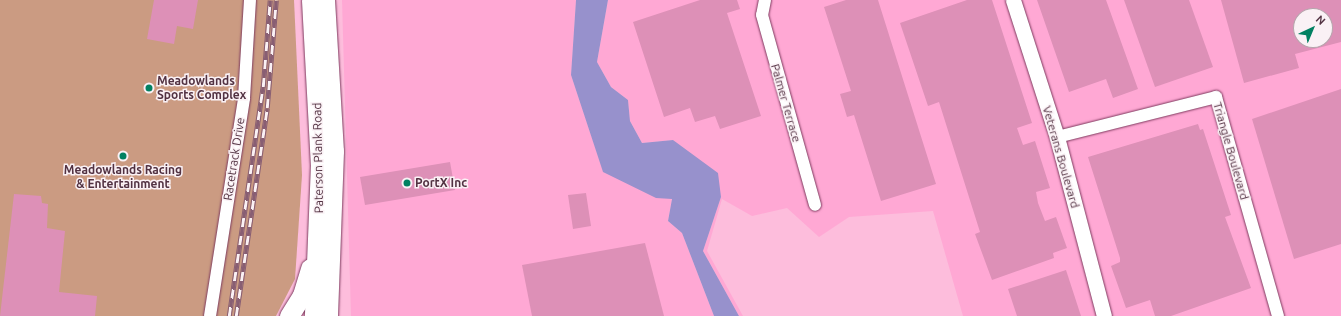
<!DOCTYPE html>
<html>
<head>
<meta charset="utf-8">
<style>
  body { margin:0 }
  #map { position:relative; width:1341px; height:316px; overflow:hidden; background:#fdbddc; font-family:Ubuntu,sans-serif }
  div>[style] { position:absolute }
  .built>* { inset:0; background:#ffa8d4 }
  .green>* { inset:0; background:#cb9b82 }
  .water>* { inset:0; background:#9791cc }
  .building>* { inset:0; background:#dd90b7 }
  .roads { filter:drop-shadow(0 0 1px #7e3b5f) drop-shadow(0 0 1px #7e3b5f) }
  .minor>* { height:12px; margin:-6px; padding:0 6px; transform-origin:6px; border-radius:6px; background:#fff }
  .tertiary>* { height:15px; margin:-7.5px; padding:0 7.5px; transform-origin:7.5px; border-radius:7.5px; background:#fff }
  .primary>* { height:19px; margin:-9.5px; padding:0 9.5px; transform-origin:9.5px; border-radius:9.5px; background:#fff }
  .rail>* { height:4.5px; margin-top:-2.25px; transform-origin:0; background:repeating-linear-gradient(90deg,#faf1f5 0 9px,#885e73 0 18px); box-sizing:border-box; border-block:1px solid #885e73 }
  .dots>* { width:11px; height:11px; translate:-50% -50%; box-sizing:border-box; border:2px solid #faf1f5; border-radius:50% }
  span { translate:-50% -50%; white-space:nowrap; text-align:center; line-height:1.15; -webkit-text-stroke:3px #faf1f5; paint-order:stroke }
  .poi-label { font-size:12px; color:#523242; font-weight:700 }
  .left { translate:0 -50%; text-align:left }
  .street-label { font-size:12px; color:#523242 }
  .north { position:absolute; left:1293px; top:8px; width:40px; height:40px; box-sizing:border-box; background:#faf1f5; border:1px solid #b7a5ad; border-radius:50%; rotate:44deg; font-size:11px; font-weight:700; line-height:16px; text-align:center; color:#523242 }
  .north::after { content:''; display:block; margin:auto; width:14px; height:18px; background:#028162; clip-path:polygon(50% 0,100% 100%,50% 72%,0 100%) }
</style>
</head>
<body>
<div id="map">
  <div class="built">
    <i style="clip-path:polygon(342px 0,576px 0,571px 75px,603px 171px,672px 198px,668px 221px,682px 233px,714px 316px,351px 316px)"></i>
    <i style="clip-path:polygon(evenodd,608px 0,1341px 0,1341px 316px,963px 316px,933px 211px,849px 217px,819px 237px,787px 208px,752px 216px,722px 199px,707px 251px,743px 316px,739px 316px,703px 251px,721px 197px,673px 140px,642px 143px,630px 121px,628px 100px,611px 87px,597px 62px,608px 0,1301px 16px,1325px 16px,1325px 40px,1301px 40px,1301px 16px)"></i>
  </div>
  <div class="green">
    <i style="clip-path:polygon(0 0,294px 0,302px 175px,295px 279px,276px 316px,0 316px)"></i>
  </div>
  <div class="water">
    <i style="clip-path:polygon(576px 0,608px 0,597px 62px,611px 87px,628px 100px,630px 121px,642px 143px,673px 140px,718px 173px,721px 197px,703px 251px,739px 316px,714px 316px,682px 233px,668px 221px,672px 199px,656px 198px,603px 172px,571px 75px)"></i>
  </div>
  <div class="building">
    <i style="clip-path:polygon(154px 0,198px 0,193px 29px,177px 26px,174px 44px,147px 39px)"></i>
    <i style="clip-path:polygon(700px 0,737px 0,740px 9px,727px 13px,761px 116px,720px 129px,715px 116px,695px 122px,690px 108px,664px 117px,633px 22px)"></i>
    <i style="clip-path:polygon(846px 0,878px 0,936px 184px,881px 201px,854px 115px,847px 117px,840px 94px,851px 91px,824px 7px)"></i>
    <i style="clip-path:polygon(967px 0,992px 0,1032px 123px,1017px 128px,1023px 145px,1035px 141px,1050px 188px,1036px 192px,1038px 203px,1045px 221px,1056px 217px,1067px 248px,1053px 253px,1054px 258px,992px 280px,975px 234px,980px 232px,939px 102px,928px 106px,900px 23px)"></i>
    <i style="clip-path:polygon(1037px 0,1106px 0,1138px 89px,1113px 98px,1106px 79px,1069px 92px)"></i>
    <i style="clip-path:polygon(1124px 0,1189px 0,1213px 67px,1155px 87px)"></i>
    <i style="clip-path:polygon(evenodd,1221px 0,1341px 0,1341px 42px,1295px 54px,1299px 68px,1244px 83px,1221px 0,1301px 16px,1325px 16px,1325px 40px,1301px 40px,1301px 16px)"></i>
    <i style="clip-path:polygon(1341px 89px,1341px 244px,1294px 259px,1252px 119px)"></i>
    <i style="clip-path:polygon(1198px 124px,1200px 130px,1203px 129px,1231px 215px,1225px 217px,1251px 288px,1171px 316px,1155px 316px,1150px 300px,1126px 308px,1111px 266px,1120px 262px,1120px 258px,1088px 157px)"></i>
    <i style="clip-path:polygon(450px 162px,455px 190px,365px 205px,360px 177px)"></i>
    <i style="clip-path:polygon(586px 193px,591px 226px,573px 229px,568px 195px)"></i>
    <i style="clip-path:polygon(14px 194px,41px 196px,42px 203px,48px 204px,47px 228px,65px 231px,59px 292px,97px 296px,95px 316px,0 316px)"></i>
    <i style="clip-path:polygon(645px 243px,664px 316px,532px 316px,522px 265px)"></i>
    <i style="clip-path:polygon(1066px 270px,1081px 316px,1017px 316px,1008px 289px)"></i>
  </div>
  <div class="roads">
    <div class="minor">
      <i style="left:765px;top:0;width:15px;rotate:101deg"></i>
      <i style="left:762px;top:15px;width:197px;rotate:74.4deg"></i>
      <i style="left:1057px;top:137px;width:164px;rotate:-14.1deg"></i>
      <i style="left:1216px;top:97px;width:228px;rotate:74.2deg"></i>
      <i style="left:210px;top:316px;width:221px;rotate:-81.1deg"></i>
      <i style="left:244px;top:98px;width:98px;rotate:-86.5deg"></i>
    </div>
    <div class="tertiary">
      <i style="left:1013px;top:0;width:144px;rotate:72.2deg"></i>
      <i style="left:1057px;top:137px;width:185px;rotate:75.3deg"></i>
    </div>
    <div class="primary">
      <i style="left:311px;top:0;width:164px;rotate:86.9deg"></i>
      <i style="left:320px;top:164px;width:152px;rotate:92.3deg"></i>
      <i style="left:325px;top:0;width:151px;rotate:86.6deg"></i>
      <i style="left:334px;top:151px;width:165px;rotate:92.1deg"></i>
      <i style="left:289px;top:316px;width:25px;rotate:-58deg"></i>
      <i style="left:302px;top:295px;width:28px;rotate:-73deg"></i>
    </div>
  </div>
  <div class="rail">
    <i style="left:229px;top:316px;width:232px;rotate:-81.6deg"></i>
    <i style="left:263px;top:87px;width:87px;rotate:-85.4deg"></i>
    <i style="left:236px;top:316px;width:210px;rotate:-81.5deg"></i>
    <i style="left:267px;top:108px;width:108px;rotate:-85.2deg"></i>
  </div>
  <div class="dots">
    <i style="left:149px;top:88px;background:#028162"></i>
    <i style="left:123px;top:156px;background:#028162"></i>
    <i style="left:407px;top:183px;background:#028162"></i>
  </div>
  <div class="poi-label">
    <span class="left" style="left:157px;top:88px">Meadowlands<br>Sports Complex</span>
    <span style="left:123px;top:177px">Meadowlands Racing<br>&amp; Entertainment</span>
    <span class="left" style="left:415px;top:183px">PortX Inc</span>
  </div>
  <div class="street-label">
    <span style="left:786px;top:103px;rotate:74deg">Palmer Terrace</span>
    <span style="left:1231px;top:151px;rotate:74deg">Triangle Boulevard</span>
    <span style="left:1061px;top:157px;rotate:74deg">Veterans Boulevard</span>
    <span style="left:318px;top:158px;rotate:-91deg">Paterson Plank Road</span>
    <span style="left:234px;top:159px;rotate:-81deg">Racetrack Drive</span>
  </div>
  <div class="north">N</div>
</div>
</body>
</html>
